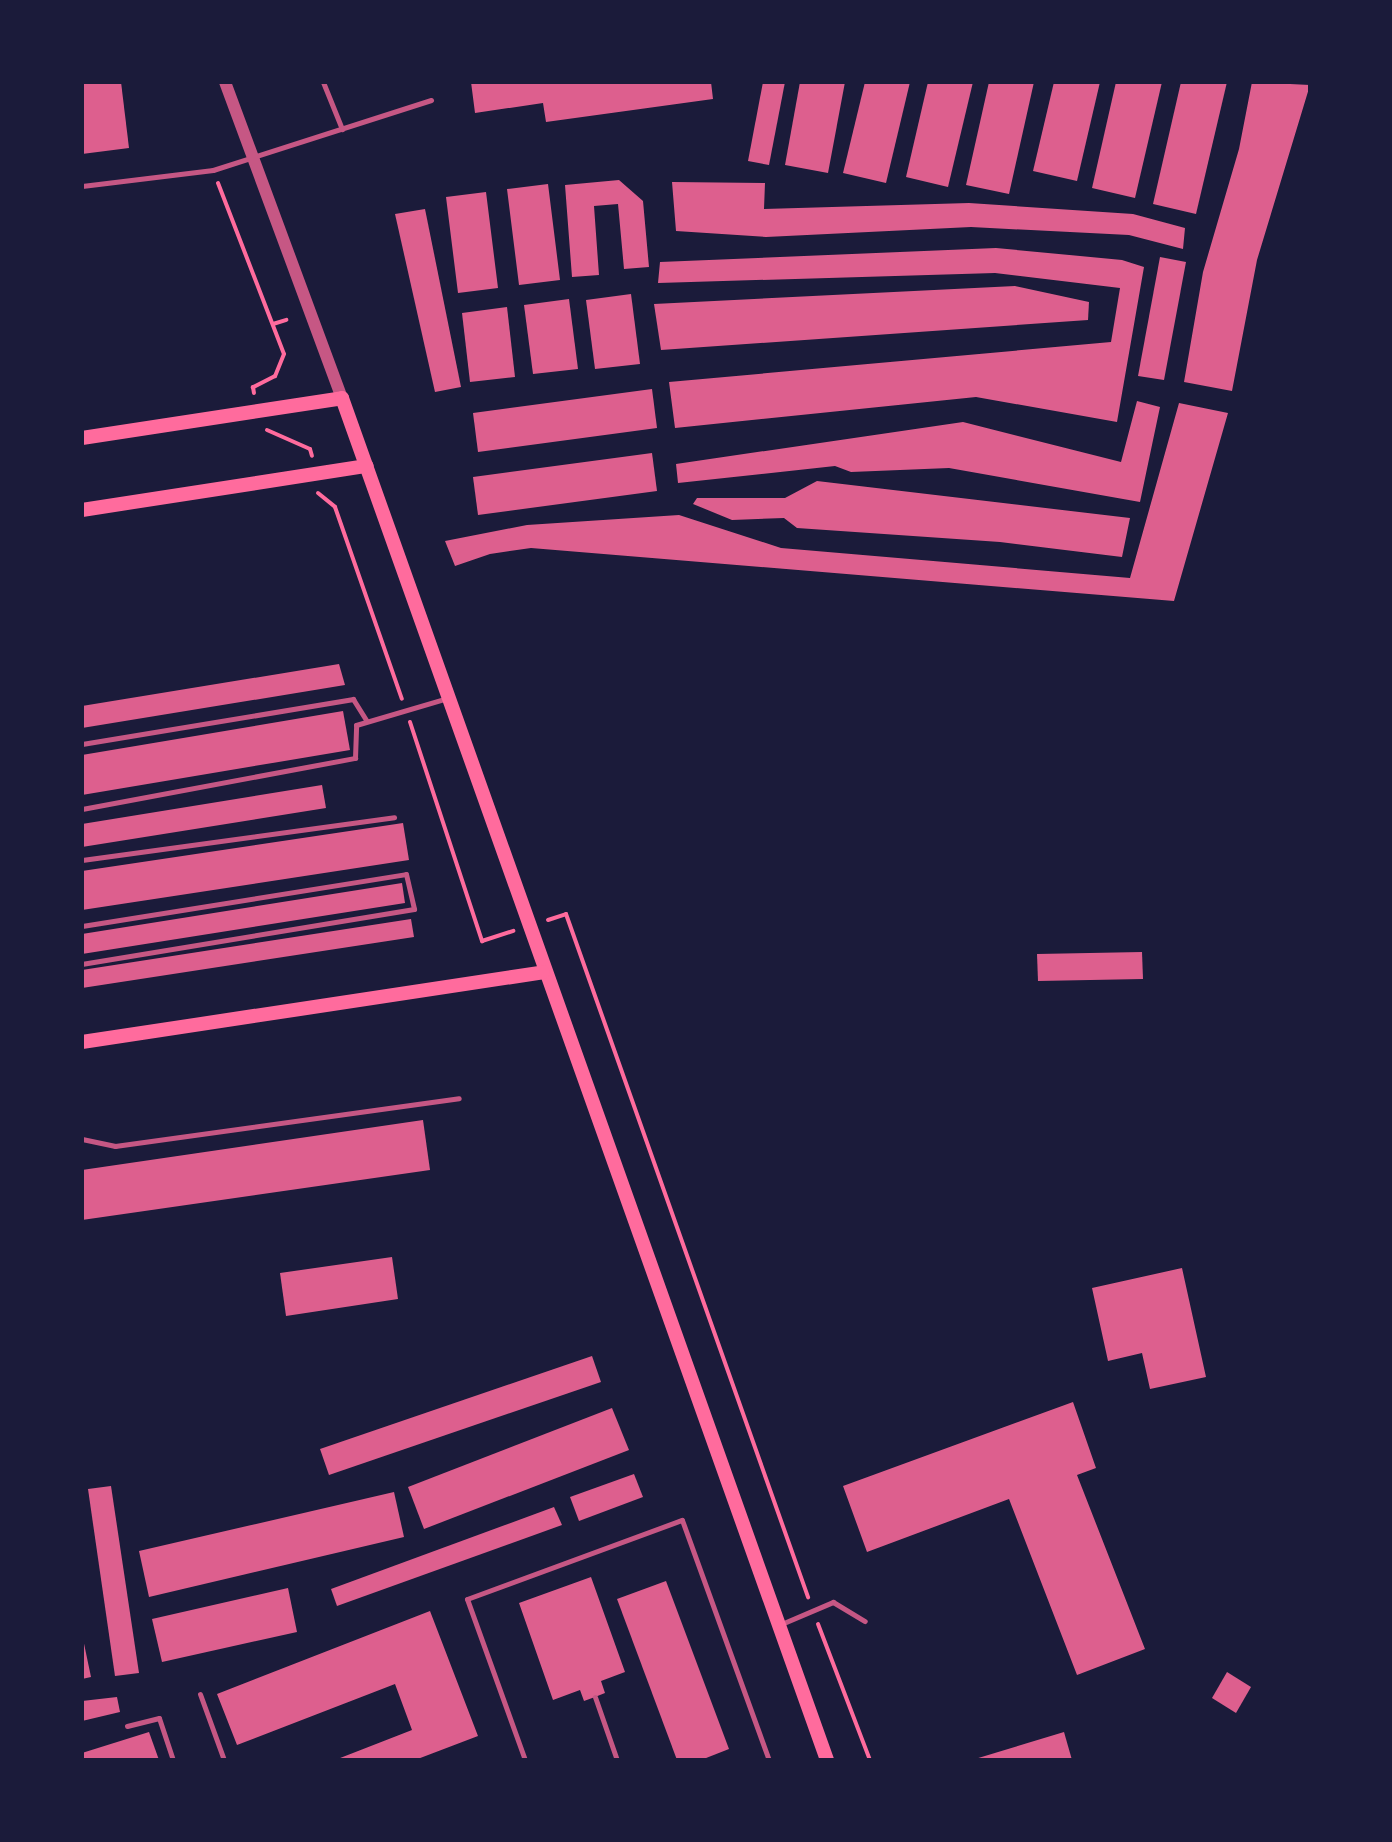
<!DOCTYPE html>
<html>
<head>
<meta charset="utf-8">
<style>
  body { margin:0 }
  #map { position:relative; width:1392px; height:1842px; overflow:hidden; background:#1b1b3a; font-family:Lora,serif }
  div>[style] { position:absolute }
  .building>* { inset:0; background:#dd5f8e }
  .path>* { height:4px; margin:-2px; padding:0 2px; transform-origin:2px; border-radius:2px; background:#ff6b9d }
  .service>* { height:5px; margin:-2.5px; padding:0 2.5px; transform-origin:2.5px; border-radius:2.5px; background:#c65784 }
  .tertiary>* { height:12px; margin:-6px; padding:0 6px; transform-origin:6px; border-radius:6px; background:#c65784 }
  .secondary>* { height:14px; margin:-7px; padding:0 7px; transform-origin:7px; border-radius:7px; background:#ff6b9d }
  span { translate:-50% -50%; white-space:nowrap; text-align:center; line-height:1.15; -webkit-text-stroke:8px #1b1b3a; paint-order:stroke }
  .frame { position:absolute; inset:0; border:84px solid #1b1b3a; pointer-events:none }
</style>
</head>
<body>
<div id="map">
  <div class="building">
    <i style="clip-path:polygon(82px 82px,121px 82px,129px 148px,82px 154px)"></i>
    <i style="clip-path:polygon(471px 82px,711px 82px,713px 99px,546px 122px,543px 103px,475px 113px)"></i>
    <i style="clip-path:polygon(763px 82px,785px 82px,769px 165px,748px 161px)"></i>
    <i style="clip-path:polygon(800px 82px,845px 82px,828px 173px,785px 165px)"></i>
    <i style="clip-path:polygon(865px 82px,910px 82px,886px 183px,843px 173px)"></i>
    <i style="clip-path:polygon(928px 82px,973px 82px,948px 187px,906px 177px)"></i>
    <i style="clip-path:polygon(989px 82px,1034px 82px,1009px 194px,966px 185px)"></i>
    <i style="clip-path:polygon(1054px 82px,1100px 82px,1077px 181px,1033px 171px)"></i>
    <i style="clip-path:polygon(1116px 82px,1162px 82px,1135px 198px,1092px 188px)"></i>
    <i style="clip-path:polygon(1181px 82px,1227px 82px,1196px 214px,1153px 204px)"></i>
    <i style="clip-path:polygon(1252px 82px,1310px 85px,1257px 260px,1232px 391px,1184px 382px,1203px 272px,1239px 149px)"></i>
    <i style="clip-path:polygon(619px 180px,643px 201px,649px 267px,624px 269px,618px 204px,594px 206px,599px 275px,572px 277px,565px 185px)"></i>
    <i style="clip-path:polygon(672px 182px,765px 183px,764px 209px,969px 203px,1133px 214px,1185px 228px,1183px 249px,1129px 235px,971px 227px,766px 237px,676px 231px)"></i>
    <i style="clip-path:polygon(548px 184px,560px 280px,519px 285px,507px 189px)"></i>
    <i style="clip-path:polygon(486px 192px,498px 288px,458px 293px,446px 197px)"></i>
    <i style="clip-path:polygon(425px 209px,461px 387px,435px 392px,395px 214px)"></i>
    <i style="clip-path:polygon(996px 248px,1122px 260px,1144px 267px,1117px 422px,976px 397px,675px 428px,669px 382px,1111px 342px,1120px 288px,995px 273px,658px 283px,660px 262px)"></i>
    <i style="clip-path:polygon(1160px 257px,1186px 262px,1164px 380px,1138px 376px)"></i>
    <i style="clip-path:polygon(1015px 286px,1089px 302px,1088px 320px,661px 350px,654px 304px)"></i>
    <i style="clip-path:polygon(631px 294px,640px 364px,595px 369px,586px 300px)"></i>
    <i style="clip-path:polygon(569px 299px,578px 369px,533px 374px,524px 305px)"></i>
    <i style="clip-path:polygon(507px 307px,515px 377px,470px 382px,462px 313px)"></i>
    <i style="clip-path:polygon(652px 389px,657px 428px,478px 452px,473px 413px)"></i>
    <i style="clip-path:polygon(1137px 401px,1160px 407px,1140px 502px,949px 468px,851px 472px,835px 466px,678px 483px,676px 464px,963px 422px,1121px 462px)"></i>
    <i style="clip-path:polygon(1179px 403px,1228px 413px,1174px 601px,531px 548px,490px 554px,455px 566px,445px 541px,527px 525px,679px 515px,781px 548px,1130px 578px)"></i>
    <i style="clip-path:polygon(652px 453px,657px 491px,478px 515px,473px 477px)"></i>
    <i style="clip-path:polygon(817px 481px,1130px 518px,1122px 557px,1000px 542px,797px 528px,784px 518px,732px 520px,693px 504px,697px 498px,785px 498px)"></i>
    <i style="clip-path:polygon(339px 664px,345px 685px,82px 728px,82px 706px)"></i>
    <i style="clip-path:polygon(343px 711px,350px 750px,82px 795px,82px 755px)"></i>
    <i style="clip-path:polygon(322px 785px,326px 808px,82px 847px,82px 824px)"></i>
    <i style="clip-path:polygon(403px 823px,409px 860px,82px 910px,82px 871px)"></i>
    <i style="clip-path:polygon(402px 883px,405px 903px,82px 954px,82px 934px)"></i>
    <i style="clip-path:polygon(411px 919px,414px 937px,82px 988px,82px 970px)"></i>
    <i style="clip-path:polygon(1142px 952px,1143px 979px,1038px 981px,1037px 954px)"></i>
    <i style="clip-path:polygon(423px 1120px,430px 1170px,82px 1220px,82px 1170px)"></i>
    <i style="clip-path:polygon(392px 1257px,398px 1299px,286px 1316px,280px 1273px)"></i>
    <i style="clip-path:polygon(1182px 1268px,1206px 1377px,1150px 1389px,1142px 1353px,1108px 1361px,1092px 1288px)"></i>
    <i style="clip-path:polygon(592px 1356px,601px 1382px,329px 1475px,320px 1449px)"></i>
    <i style="clip-path:polygon(1073px 1402px,1096px 1468px,1077px 1475px,1145px 1649px,1077px 1675px,1009px 1499px,867px 1552px,843px 1486px)"></i>
    <i style="clip-path:polygon(612px 1408px,629px 1450px,424px 1529px,408px 1487px)"></i>
    <i style="clip-path:polygon(634px 1474px,643px 1497px,579px 1521px,570px 1497px)"></i>
    <i style="clip-path:polygon(111px 1486px,139px 1673px,115px 1676px,88px 1489px)"></i>
    <i style="clip-path:polygon(394px 1492px,404px 1537px,149px 1597px,139px 1551px)"></i>
    <i style="clip-path:polygon(554px 1507px,562px 1525px,337px 1606px,331px 1589px)"></i>
    <i style="clip-path:polygon(591px 1577px,625px 1672px,601px 1681px,605px 1693px,595px 1697px,584px 1701px,580px 1690px,553px 1700px,519px 1603px)"></i>
    <i style="clip-path:polygon(666px 1581px,729px 1749px,701px 1760px,677px 1760px,617px 1599px)"></i>
    <i style="clip-path:polygon(288px 1588px,297px 1632px,162px 1662px,152px 1619px)"></i>
    <i style="clip-path:polygon(430px 1611px,478px 1736px,415px 1760px,335px 1760px,412px 1730px,395px 1684px,237px 1745px,217px 1694px)"></i>
    <i style="clip-path:polygon(82px 1634px,91px 1677px,82px 1679px)"></i>
    <i style="clip-path:polygon(1227px 1672px,1251px 1687px,1236px 1713px,1212px 1698px)"></i>
    <i style="clip-path:polygon(117px 1697px,120px 1712px,82px 1721px,82px 1701px)"></i>
    <i style="clip-path:polygon(149px 1732px,159px 1760px,82px 1760px,82px 1753px)"></i>
    <i style="clip-path:polygon(1064px 1732px,1072px 1760px,975px 1760px,975px 1759px)"></i>
  </div>
  <div class="path">
    <i style="left:218px;top:183px;width:183px;rotate:68.9deg"></i>
    <i style="left:284px;top:354px;width:24px;rotate:112deg"></i>
    <i style="left:275px;top:376px;width:25px;rotate:153deg"></i>
    <i style="left:253px;top:387px;width:6px;rotate:81deg"></i>
    <i style="left:273px;top:324px;width:14px;rotate:-17deg"></i>
    <i style="left:267px;top:430px;width:47px;rotate:23.8deg"></i>
    <i style="left:310px;top:449px;width:7px;rotate:74deg"></i>
    <i style="left:318px;top:493px;width:22px;rotate:39deg"></i>
    <i style="left:335px;top:507px;width:203px;rotate:70.8deg"></i>
    <i style="left:410px;top:722px;width:231px;rotate:71.8deg"></i>
    <i style="left:482px;top:941px;width:33px;rotate:-18deg"></i>
    <i style="left:548px;top:920px;width:19px;rotate:-18deg"></i>
    <i style="left:566px;top:914px;width:725px;rotate:70.49deg"></i>
    <i style="left:818px;top:1624px;width:146px;rotate:69.1deg"></i>
  </div>
  <div class="service">
    <i style="left:323px;top:82px;width:51px;rotate:68deg"></i>
    <i style="left:82px;top:186px;width:132px;rotate:-7deg"></i>
    <i style="left:213px;top:170px;width:229px;rotate:-17.8deg"></i>
    <i style="left:82px;top:744px;width:275px;rotate:-9.4deg"></i>
    <i style="left:353px;top:699px;width:25px;rotate:58deg"></i>
    <i style="left:82px;top:809px;width:278px;rotate:-10.6deg"></i>
    <i style="left:355px;top:758px;width:33px;rotate:-88deg"></i>
    <i style="left:356px;top:725px;width:96px;rotate:-16.4deg"></i>
    <i style="left:82px;top:860px;width:315px;rotate:-7.8deg"></i>
    <i style="left:82px;top:926px;width:328px;rotate:-9.1deg"></i>
    <i style="left:406px;top:874px;width:36px;rotate:77deg"></i>
    <i style="left:414px;top:909px;width:337px;rotate:170.6deg"></i>
    <i style="left:82px;top:1139px;width:34px;rotate:12deg"></i>
    <i style="left:115px;top:1146px;width:347px;rotate:-7.9deg"></i>
    <i style="left:779px;top:1625px;width:59px;rotate:-23.1deg"></i>
    <i style="left:833px;top:1602px;width:37px;rotate:31deg"></i>
    <i style="left:200px;top:1694px;width:70px;rotate:70deg"></i>
    <i style="left:595px;top:1697px;width:67px;rotate:70.8deg"></i>
    <i style="left:127px;top:1726px;width:33px;rotate:-14deg"></i>
    <i style="left:159px;top:1718px;width:44px;rotate:71.6deg"></i>
    <i style="left:525px;top:1760px;width:171px;rotate:-109.8deg"></i>
    <i style="left:467px;top:1599px;width:229px;rotate:-20.2deg"></i>
    <i style="left:682px;top:1520px;width:255px;rotate:70.1deg"></i>
  </div>
  <div class="tertiary">
    <i style="left:225px;top:82px;width:337px;rotate:69.7deg"></i>
  </div>
  <div class="secondary">
    <i style="left:82px;top:438px;width:263px;rotate:-8.7deg"></i>
    <i style="left:342px;top:398px;width:1446px;rotate:70.4deg"></i>
    <i style="left:82px;top:510px;width:288px;rotate:-8.8deg"></i>
    <i style="left:82px;top:1042px;width:466px;rotate:-8.6deg"></i>
  </div>
  <div class="frame"></div>
</div>
</body>
</html>
